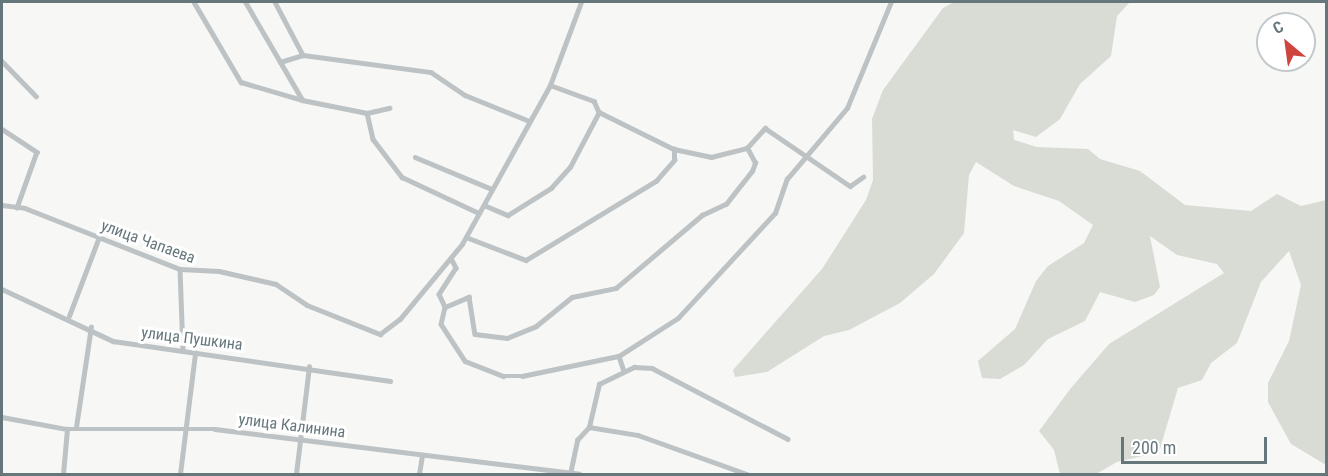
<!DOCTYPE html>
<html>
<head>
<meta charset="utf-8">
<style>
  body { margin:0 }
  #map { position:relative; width:1328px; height:476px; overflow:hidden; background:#f7f7f5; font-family:"Roboto Condensed",sans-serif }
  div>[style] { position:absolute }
  .green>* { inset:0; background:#d8dcd5 }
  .minor>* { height:4.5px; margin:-2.25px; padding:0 2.25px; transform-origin:2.25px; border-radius:2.25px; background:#bdc2c4 }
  span { translate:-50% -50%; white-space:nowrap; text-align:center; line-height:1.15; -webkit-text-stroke:6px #fff; paint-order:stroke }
  .street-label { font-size:16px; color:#66777c }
  .frame { position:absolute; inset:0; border:3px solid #66777c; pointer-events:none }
  .north { position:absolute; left:1256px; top:12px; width:60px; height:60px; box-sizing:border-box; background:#fff; border:2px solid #c2c9cb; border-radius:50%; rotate:331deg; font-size:16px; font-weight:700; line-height:24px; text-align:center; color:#66777c }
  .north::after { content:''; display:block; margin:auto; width:21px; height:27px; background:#ce443f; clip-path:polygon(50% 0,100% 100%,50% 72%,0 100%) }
  .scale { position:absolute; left:1121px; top:437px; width:146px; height:27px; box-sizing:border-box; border:3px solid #66777c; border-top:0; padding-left:8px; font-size:18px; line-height:21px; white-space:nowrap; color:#66777c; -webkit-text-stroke:4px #fff; paint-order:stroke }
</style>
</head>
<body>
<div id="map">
  <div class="green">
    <i style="clip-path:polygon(954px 2px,1130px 2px,1117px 16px,1111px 56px,1080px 84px,1060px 119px,1036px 137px,1013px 130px,1014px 140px,1037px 147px,1088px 149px,1100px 159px,1140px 171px,1185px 205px,1251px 211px,1277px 194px,1301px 206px,1326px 200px,1326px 465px,1291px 444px,1268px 402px,1268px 383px,1289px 341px,1301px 285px,1289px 251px,1261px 282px,1237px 343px,1211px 363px,1202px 380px,1178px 388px,1159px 452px,1117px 462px,1096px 474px,1060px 474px,1054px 450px,1039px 431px,1071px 388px,1109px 344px,1224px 273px,1217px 264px,1177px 255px,1150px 236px,1160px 287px,1154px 295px,1135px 302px,1100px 292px,1085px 321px,1048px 339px,1024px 365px,1000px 379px,982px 378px,978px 361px,1015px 329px,1036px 281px,1048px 266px,1084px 243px,1093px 225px,1059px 201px,1014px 186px,976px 162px,969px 175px,964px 233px,934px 274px,900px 303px,849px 330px,824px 336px,767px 372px,735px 377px,733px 370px,822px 269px,866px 200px,873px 180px,872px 119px,883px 90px,943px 8px)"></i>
  </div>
  <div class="minor">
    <i style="left:194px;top:2px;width:93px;rotate:59.6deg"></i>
    <i style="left:241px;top:82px;width:64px;rotate:16.4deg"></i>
    <i style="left:302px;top:100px;width:113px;rotate:-120.2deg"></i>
    <i style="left:275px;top:2px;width:60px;rotate:62.2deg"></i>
    <i style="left:2px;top:61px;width:49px;rotate:45.8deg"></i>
    <i style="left:280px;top:62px;width:24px;rotate:-17deg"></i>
    <i style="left:303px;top:55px;width:129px;rotate:7.6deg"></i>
    <i style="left:431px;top:72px;width:41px;rotate:34.1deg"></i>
    <i style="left:465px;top:95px;width:67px;rotate:22deg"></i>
    <i style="left:550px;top:85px;width:47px;rotate:20deg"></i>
    <i style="left:594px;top:101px;width:12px;rotate:66deg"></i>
    <i style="left:599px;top:112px;width:84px;rotate:26.3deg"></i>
    <i style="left:674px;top:149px;width:38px;rotate:12deg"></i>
    <i style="left:711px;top:157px;width:37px;rotate:-14deg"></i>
    <i style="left:302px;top:100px;width:66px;rotate:11.3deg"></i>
    <i style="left:367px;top:113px;width:23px;rotate:-13deg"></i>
    <i style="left:367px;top:113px;width:27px;rotate:77deg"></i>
    <i style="left:373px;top:139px;width:48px;rotate:52.7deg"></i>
    <i style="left:402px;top:177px;width:85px;rotate:25.1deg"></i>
    <i style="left:2px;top:129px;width:42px;rotate:33.3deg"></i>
    <i style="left:37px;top:152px;width:59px;rotate:109.7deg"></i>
    <i style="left:415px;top:157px;width:83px;rotate:22.6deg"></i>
    <i style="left:2px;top:205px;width:23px;rotate:7deg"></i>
    <i style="left:25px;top:208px;width:167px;rotate:21.5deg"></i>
    <i style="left:180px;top:269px;width:39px;rotate:3deg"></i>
    <i style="left:219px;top:271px;width:58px;rotate:12.8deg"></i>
    <i style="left:276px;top:284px;width:37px;rotate:34deg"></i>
    <i style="left:307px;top:305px;width:79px;rotate:21.7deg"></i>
    <i style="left:380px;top:334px;width:25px;rotate:-37deg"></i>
    <i style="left:400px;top:319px;width:97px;rotate:-50.4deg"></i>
    <i style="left:462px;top:244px;width:182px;rotate:-61deg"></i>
    <i style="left:550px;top:85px;width:89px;rotate:-69.5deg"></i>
    <i style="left:484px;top:205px;width:26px;rotate:23deg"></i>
    <i style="left:508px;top:215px;width:51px;rotate:-32.1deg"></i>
    <i style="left:551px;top:188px;width:28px;rotate:-48deg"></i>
    <i style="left:570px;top:167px;width:62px;rotate:-62.2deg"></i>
    <i style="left:466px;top:237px;width:64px;rotate:21deg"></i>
    <i style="left:526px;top:260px;width:152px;rotate:-31.3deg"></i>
    <i style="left:656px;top:181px;width:28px;rotate:-49deg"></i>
    <i style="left:674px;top:160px;width:11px;rotate:-90deg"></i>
    <i style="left:451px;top:258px;width:11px;rotate:63deg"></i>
    <i style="left:456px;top:268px;width:31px;rotate:123deg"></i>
    <i style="left:439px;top:294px;width:14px;rotate:65deg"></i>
    <i style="left:445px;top:307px;width:17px;rotate:103deg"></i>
    <i style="left:441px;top:324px;width:44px;rotate:57deg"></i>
    <i style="left:465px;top:361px;width:41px;rotate:21.5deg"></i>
    <i style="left:503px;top:376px;width:19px"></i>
    <i style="left:522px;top:376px;width:99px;rotate:-11.7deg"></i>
    <i style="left:619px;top:356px;width:70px;rotate:-32.8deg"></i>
    <i style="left:678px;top:318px;width:143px;rotate:-47.3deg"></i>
    <i style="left:775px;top:213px;width:36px;rotate:-71deg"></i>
    <i style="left:787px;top:179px;width:93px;rotate:-49.8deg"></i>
    <i style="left:847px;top:108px;width:115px;rotate:-67.5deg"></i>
    <i style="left:180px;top:269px;width:81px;rotate:87.9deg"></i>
    <i style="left:2px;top:289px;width:123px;rotate:25.1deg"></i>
    <i style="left:113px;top:341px;width:280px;rotate:8.2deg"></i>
    <i style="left:445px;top:307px;width:26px;rotate:-23deg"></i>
    <i style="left:469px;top:297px;width:37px;rotate:81deg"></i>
    <i style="left:475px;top:334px;width:32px;rotate:7deg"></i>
    <i style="left:507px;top:338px;width:31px;rotate:-22deg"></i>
    <i style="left:536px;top:326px;width:46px;rotate:-38.9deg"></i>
    <i style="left:572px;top:297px;width:45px;rotate:-11.6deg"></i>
    <i style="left:616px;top:288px;width:113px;rotate:-40.3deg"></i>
    <i style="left:702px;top:215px;width:26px;rotate:-25deg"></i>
    <i style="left:726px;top:204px;width:42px;rotate:-51.8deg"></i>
    <i style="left:752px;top:171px;width:9px;rotate:-69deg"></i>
    <i style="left:755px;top:163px;width:17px;rotate:-118deg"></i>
    <i style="left:747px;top:148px;width:27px;rotate:-48deg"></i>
    <i style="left:765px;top:128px;width:103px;rotate:34.3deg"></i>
    <i style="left:850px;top:186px;width:16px;rotate:-35deg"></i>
    <i style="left:69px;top:316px;width:85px;rotate:-69.2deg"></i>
    <i style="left:619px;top:356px;width:16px;rotate:72deg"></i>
    <i style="left:2px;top:417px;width:66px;rotate:10.5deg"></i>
    <i style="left:67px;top:429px;width:148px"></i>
    <i style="left:215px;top:429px;width:367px;rotate:7deg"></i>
    <i style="left:76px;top:427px;width:101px;rotate:-81.5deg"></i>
    <i style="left:589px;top:427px;width:44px;rotate:-76.9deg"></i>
    <i style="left:599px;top:384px;width:39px;rotate:-26deg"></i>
    <i style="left:634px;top:367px;width:18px;rotate:3deg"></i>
    <i style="left:652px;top:368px;width:153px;rotate:27.6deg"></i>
    <i style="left:589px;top:427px;width:50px;rotate:9.3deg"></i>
    <i style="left:638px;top:435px;width:116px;rotate:19.7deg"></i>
    <i style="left:63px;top:474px;width:45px;rotate:-84.9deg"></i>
    <i style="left:180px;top:474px;width:122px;rotate:-82.9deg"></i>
    <i style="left:296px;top:474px;width:108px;rotate:-83.1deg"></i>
    <i style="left:419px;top:474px;width:19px;rotate:-81deg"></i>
    <i style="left:570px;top:474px;width:35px;rotate:-78deg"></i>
    <i style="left:577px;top:440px;width:18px;rotate:-47deg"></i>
  </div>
  <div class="street-label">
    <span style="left:148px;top:242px;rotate:20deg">улица Чапаева</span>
    <span style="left:192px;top:339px;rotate:7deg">улица Пушкина</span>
    <span style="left:292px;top:426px;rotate:7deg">улица Калинина</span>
  </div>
  <div class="frame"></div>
  <div class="north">С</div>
  <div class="scale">200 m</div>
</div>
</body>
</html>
